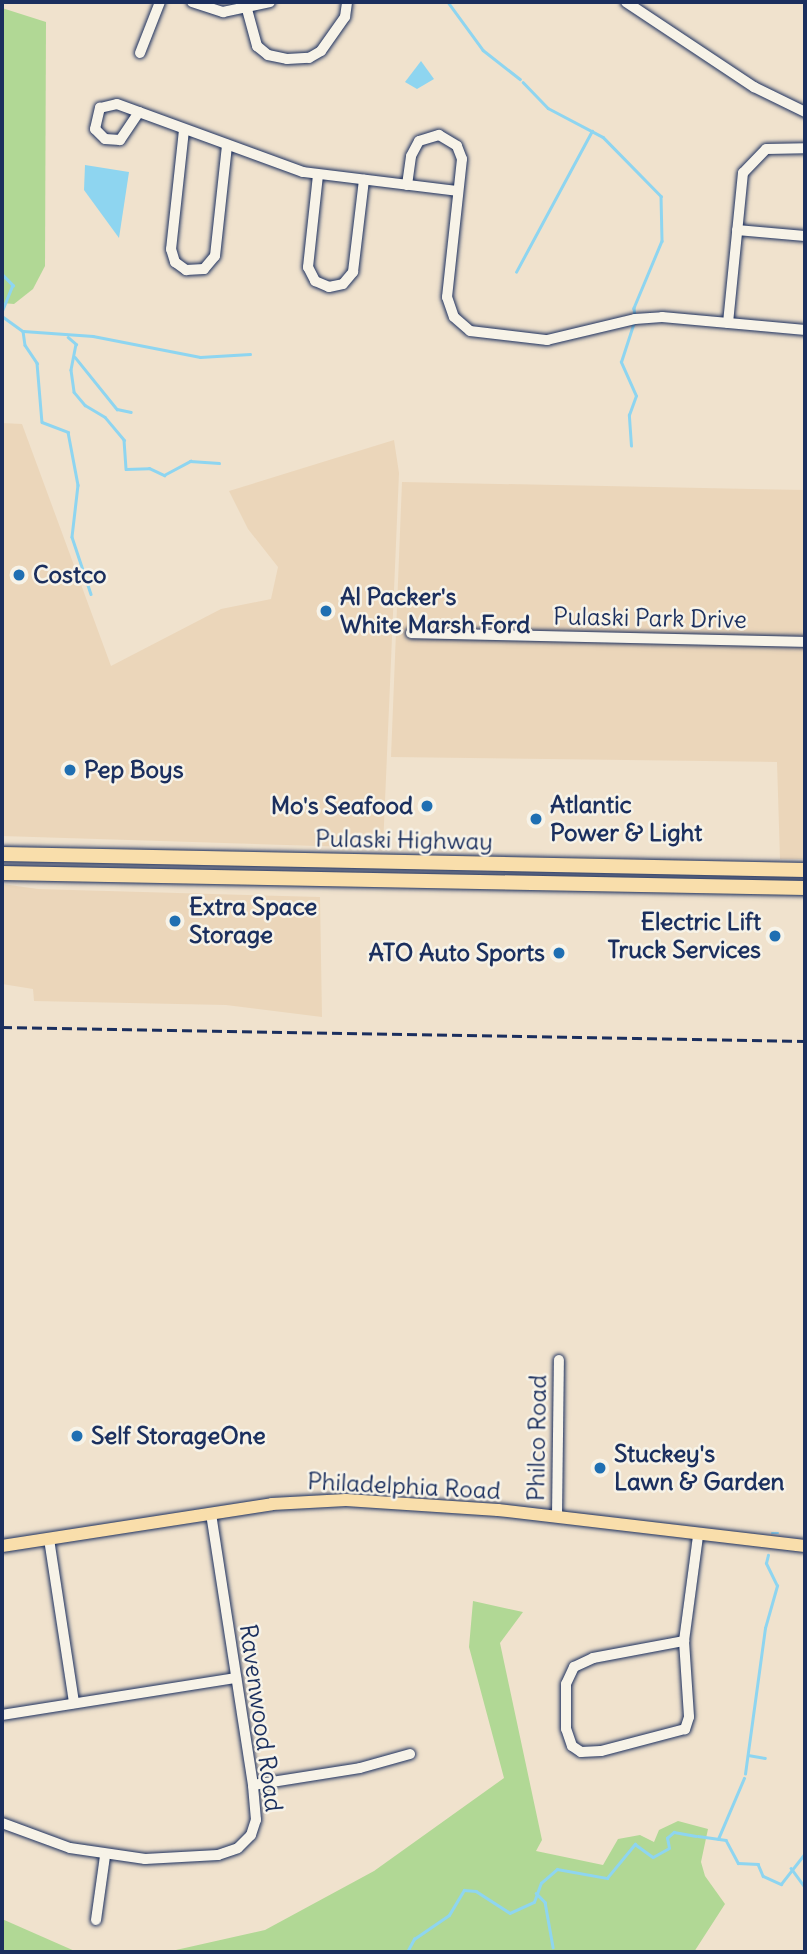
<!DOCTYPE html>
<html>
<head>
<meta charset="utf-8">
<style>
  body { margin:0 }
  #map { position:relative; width:807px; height:1954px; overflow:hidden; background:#f0e2cd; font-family:Delius,sans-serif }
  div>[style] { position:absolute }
  .built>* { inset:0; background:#ebd6ba }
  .green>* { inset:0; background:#b1d895 }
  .water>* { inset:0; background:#8ed5f0 }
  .stream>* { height:2.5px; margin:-1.25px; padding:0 1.25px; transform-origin:1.25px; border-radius:1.25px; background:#8ed5f0 }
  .roads { filter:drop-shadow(0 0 2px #1b2f5e) drop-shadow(0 0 2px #1b2f5e) }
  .minor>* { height:10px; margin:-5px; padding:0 5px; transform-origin:5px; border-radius:5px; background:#f7f3e8 }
  .major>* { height:12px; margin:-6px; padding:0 6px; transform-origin:6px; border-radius:6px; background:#f9deab }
  .highway>* { height:14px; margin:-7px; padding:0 7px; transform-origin:7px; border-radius:7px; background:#f9deab }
  .rail>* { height:2.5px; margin-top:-1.25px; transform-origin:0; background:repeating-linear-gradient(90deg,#1b2f5e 0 10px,transparent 0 15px) }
  .dots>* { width:19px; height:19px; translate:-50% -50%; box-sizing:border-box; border:4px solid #f7f3e8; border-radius:50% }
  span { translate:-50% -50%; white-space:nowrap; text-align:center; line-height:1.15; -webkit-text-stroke:5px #f7f3e8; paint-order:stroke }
  .poi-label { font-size:24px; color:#1b2f5e; font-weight:700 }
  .left { translate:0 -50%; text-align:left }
  .right { translate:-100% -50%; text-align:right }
  .street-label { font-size:24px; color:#1b2f5e }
  .frame { position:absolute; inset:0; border:4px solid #1b2f5e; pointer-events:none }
</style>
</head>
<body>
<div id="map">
  <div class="built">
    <i style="clip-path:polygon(2px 423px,22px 424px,111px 666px,221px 609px,271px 599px,278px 567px,248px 529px,229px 491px,394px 440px,399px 473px,383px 848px,2px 836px)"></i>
    <i style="clip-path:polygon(402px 482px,805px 490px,805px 859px,780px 859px,777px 762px,391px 757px)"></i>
    <i style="clip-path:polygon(2px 884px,38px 889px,320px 897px,322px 1017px,226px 1005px,34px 1001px,33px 989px,2px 984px)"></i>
  </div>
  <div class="green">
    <i style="clip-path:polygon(2px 8px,46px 22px,45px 266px,33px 289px,14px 304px,2px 303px)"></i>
    <i style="clip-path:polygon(473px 1601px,523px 1612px,500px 1643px,542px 1840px,536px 1851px,603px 1865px,618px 1839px,640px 1835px,654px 1842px,659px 1830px,678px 1821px,708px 1829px,701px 1862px,705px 1876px,725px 1904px,694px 1952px,167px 1952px,265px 1930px,374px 1871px,504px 1778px,469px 1647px)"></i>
    <i style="clip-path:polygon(2px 1919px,77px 1952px,2px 1952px)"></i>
  </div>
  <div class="water">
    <i style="clip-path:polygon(421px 61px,434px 79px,417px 89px,405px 82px)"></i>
    <i style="clip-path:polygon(85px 165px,129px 172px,119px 238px,84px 190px)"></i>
  </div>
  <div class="stream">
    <i style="left:448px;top:2px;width:59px;rotate:53.9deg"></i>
    <i style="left:483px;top:50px;width:47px;rotate:38.1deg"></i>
    <i style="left:523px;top:82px;width:36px;rotate:46deg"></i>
    <i style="left:548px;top:108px;width:62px;rotate:27.8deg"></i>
    <i style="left:603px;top:137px;width:83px;rotate:45.5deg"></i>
    <i style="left:661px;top:196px;width:45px;rotate:88.7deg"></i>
    <i style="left:662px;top:241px;width:73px;rotate:112.7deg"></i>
    <i style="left:634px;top:308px;width:10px;rotate:84deg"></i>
    <i style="left:516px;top:272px;width:160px;rotate:-61.7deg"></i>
    <i style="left:2px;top:274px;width:16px;rotate:45deg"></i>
    <i style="left:13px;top:285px;width:29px;rotate:112deg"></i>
    <i style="left:2px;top:316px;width:26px;rotate:36deg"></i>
    <i style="left:23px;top:331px;width:70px;rotate:4.1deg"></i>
    <i style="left:93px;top:336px;width:109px;rotate:11.1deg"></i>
    <i style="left:200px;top:357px;width:50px;rotate:-3.4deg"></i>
    <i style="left:23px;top:331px;width:14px;rotate:82deg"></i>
    <i style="left:25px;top:345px;width:22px;rotate:56deg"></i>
    <i style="left:37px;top:363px;width:59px;rotate:85.2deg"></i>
    <i style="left:42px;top:422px;width:28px;rotate:21deg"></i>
    <i style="left:68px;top:432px;width:54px;rotate:79.3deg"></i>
    <i style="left:78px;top:485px;width:52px;rotate:96.6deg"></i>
    <i style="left:72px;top:537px;width:60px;rotate:71.6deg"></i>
    <i style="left:68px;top:337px;width:11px;rotate:41deg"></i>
    <i style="left:76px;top:344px;width:26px;rotate:101deg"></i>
    <i style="left:71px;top:370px;width:22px;rotate:82deg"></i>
    <i style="left:74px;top:392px;width:17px;rotate:50deg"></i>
    <i style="left:85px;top:405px;width:23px;rotate:31deg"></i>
    <i style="left:105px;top:417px;width:30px;rotate:50deg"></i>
    <i style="left:124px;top:440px;width:29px;rotate:86deg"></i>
    <i style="left:126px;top:469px;width:23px;rotate:-2deg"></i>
    <i style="left:149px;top:468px;width:17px;rotate:25deg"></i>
    <i style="left:164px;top:475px;width:30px;rotate:-28deg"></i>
    <i style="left:190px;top:461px;width:29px;rotate:4deg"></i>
    <i style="left:75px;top:357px;width:67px;rotate:51.1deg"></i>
    <i style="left:117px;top:409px;width:14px;rotate:12deg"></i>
    <i style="left:631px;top:446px;width:31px;rotate:-94deg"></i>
    <i style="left:629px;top:415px;width:20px;rotate:-70deg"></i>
    <i style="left:636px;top:396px;width:37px;rotate:-114deg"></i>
    <i style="left:621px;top:362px;width:40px;rotate:-72deg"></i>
    <i style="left:772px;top:1533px;width:6px"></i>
    <i style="left:748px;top:1755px;width:17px;rotate:10deg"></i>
    <i style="left:745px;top:1774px;width:147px;rotate:-82.2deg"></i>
    <i style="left:765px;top:1628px;width:44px;rotate:-74.1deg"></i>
    <i style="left:777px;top:1586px;width:25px;rotate:-116deg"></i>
    <i style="left:766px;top:1563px;width:8px;rotate:-76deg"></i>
    <i style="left:698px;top:1836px;width:28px;rotate:8deg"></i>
    <i style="left:726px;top:1840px;width:26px;rotate:62deg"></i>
    <i style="left:738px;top:1863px;width:20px;rotate:3deg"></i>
    <i style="left:758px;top:1864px;width:13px;rotate:67deg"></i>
    <i style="left:763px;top:1876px;width:20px;rotate:24deg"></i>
    <i style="left:781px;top:1884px;width:39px;rotate:-52deg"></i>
    <i style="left:718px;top:1839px;width:66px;rotate:-66.9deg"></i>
    <i style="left:791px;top:1868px;width:24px;rotate:54deg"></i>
    <i style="left:536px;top:1893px;width:13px;rotate:45deg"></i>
    <i style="left:545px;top:1902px;width:46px;rotate:79.9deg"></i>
    <i style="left:407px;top:1952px;width:15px;rotate:-62deg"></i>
    <i style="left:414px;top:1939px;width:42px;rotate:-34.4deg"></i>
    <i style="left:449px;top:1915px;width:29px;rotate:-59deg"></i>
    <i style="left:464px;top:1890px;width:12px;rotate:5deg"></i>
    <i style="left:476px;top:1891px;width:40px;rotate:32.9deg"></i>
    <i style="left:510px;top:1913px;width:26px;rotate:-25deg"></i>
    <i style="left:534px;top:1902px;width:20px;rotate:-70deg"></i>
    <i style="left:541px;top:1883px;width:21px;rotate:-41deg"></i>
    <i style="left:557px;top:1869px;width:51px;rotate:10.2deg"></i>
    <i style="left:607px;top:1878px;width:44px;rotate:-50.5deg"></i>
    <i style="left:635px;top:1844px;width:22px;rotate:36deg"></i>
    <i style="left:653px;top:1857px;width:18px;rotate:-29deg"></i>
    <i style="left:669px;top:1848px;width:10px;rotate:-101deg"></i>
    <i style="left:667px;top:1838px;width:9px;rotate:-41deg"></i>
    <i style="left:674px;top:1832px;width:22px;rotate:10deg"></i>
  </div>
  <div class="roads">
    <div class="minor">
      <i style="left:192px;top:2px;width:33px;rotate:18deg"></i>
      <i style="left:223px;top:12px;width:48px;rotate:-12deg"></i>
      <i style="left:245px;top:2px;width:46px;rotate:74.7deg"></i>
      <i style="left:257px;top:46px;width:14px;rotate:39deg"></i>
      <i style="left:268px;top:55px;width:19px;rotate:12deg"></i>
      <i style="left:287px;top:59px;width:22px;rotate:-3deg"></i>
      <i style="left:309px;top:58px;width:14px;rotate:-30deg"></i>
      <i style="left:321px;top:51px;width:42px;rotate:-54.8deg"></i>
      <i style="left:345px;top:17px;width:15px;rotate:-82deg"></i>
      <i style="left:626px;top:2px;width:154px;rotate:33.6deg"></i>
      <i style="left:754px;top:87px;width:57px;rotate:26.1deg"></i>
      <i style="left:140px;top:53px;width:55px;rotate:-68.6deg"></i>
      <i style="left:139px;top:112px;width:34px;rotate:124deg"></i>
      <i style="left:120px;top:140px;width:15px;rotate:-176deg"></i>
      <i style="left:105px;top:139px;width:14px;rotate:-135deg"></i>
      <i style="left:95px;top:129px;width:22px;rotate:-77deg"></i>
      <i style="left:100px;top:108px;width:17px;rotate:-13deg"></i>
      <i style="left:117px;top:104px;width:198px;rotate:20.1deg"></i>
      <i style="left:303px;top:172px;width:156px;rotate:7deg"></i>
      <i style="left:184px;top:130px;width:120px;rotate:96.2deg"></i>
      <i style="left:171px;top:249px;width:14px;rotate:73deg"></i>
      <i style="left:175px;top:262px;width:14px;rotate:36deg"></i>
      <i style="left:186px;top:270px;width:18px;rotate:-3deg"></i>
      <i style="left:204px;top:269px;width:17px;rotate:-50deg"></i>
      <i style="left:215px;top:256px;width:112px;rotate:-83.8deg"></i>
      <i style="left:318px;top:175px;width:93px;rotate:96.2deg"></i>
      <i style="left:308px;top:267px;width:16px;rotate:63deg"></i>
      <i style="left:315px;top:281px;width:15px;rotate:23deg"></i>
      <i style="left:329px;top:287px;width:14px;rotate:-12deg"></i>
      <i style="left:343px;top:284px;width:16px;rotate:-50deg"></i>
      <i style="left:353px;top:272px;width:93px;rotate:-83.2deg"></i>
      <i style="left:407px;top:185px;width:29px;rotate:-82deg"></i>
      <i style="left:411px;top:156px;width:17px;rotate:-62deg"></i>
      <i style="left:419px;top:141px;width:21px;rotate:-17deg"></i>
      <i style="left:439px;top:135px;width:21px;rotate:31deg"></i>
      <i style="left:457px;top:146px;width:14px;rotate:69deg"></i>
      <i style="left:462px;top:159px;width:139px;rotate:96.2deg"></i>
      <i style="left:447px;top:297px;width:21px;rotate:71deg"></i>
      <i style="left:454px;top:317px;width:21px;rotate:41deg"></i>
      <i style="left:470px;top:331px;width:78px;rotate:6.7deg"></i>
      <i style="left:547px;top:340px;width:90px;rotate:-13.4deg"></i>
      <i style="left:635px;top:319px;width:27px;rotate:-4deg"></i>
      <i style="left:662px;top:317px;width:144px;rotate:5.2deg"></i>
      <i style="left:737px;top:230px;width:68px;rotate:5deg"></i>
      <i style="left:728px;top:323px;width:151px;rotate:-84.3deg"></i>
      <i style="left:743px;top:173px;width:33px;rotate:-46deg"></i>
      <i style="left:766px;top:149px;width:39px;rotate:-1deg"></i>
      <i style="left:411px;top:633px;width:394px;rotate:1.3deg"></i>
      <i style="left:557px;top:1517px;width:157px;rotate:-89.3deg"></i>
      <i style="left:49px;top:1539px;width:166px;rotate:81.3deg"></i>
      <i style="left:684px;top:1641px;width:76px;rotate:86.2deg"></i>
      <i style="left:689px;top:1717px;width:13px;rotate:108deg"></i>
      <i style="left:685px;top:1729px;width:87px;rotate:165.3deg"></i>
      <i style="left:601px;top:1751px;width:20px;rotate:177deg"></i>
      <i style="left:581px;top:1752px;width:11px;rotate:-146deg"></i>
      <i style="left:572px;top:1746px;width:18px;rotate:-109deg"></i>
      <i style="left:566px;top:1729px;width:45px;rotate:-90deg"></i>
      <i style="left:566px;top:1684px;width:19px;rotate:-65deg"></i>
      <i style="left:574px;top:1667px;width:21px;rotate:-25deg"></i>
      <i style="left:593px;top:1658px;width:93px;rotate:-10.6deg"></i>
      <i style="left:684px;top:1641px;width:106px;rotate:-82.4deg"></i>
      <i style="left:2px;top:1715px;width:237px;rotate:-9deg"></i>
      <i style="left:253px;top:1785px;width:108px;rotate:-9deg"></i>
      <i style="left:360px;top:1768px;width:52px;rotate:-15.6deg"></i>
      <i style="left:2px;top:1823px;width:72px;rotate:20.2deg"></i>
      <i style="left:70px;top:1848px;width:76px;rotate:8.3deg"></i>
      <i style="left:145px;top:1859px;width:73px;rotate:-3.1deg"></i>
      <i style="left:218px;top:1855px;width:21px;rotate:-19deg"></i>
      <i style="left:238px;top:1848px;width:18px;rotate:-45deg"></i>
      <i style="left:251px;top:1835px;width:16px;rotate:-72deg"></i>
      <i style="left:256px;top:1820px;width:35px;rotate:-95deg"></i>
      <i style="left:253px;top:1785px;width:274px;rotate:-98.8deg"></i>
      <i style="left:96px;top:1920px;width:65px;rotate:-82deg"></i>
    </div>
    <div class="major">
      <i style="left:2px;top:1546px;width:273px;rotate:-8.8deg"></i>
      <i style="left:272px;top:1504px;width:74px;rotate:-3.1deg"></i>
      <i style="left:346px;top:1500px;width:152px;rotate:3.8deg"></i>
      <i style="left:498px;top:1510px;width:309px;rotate:6.7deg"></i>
    </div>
    <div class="highway">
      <i style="left:2px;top:854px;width:803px;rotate:1.14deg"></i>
      <i style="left:2px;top:873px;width:803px;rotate:1.07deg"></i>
    </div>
  </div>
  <div class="rail">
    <i style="left:2px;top:1027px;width:803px;rotate:1deg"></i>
  </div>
  <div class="dots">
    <i style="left:19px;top:575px;background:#1f6fb2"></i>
    <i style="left:326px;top:611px;background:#1f6fb2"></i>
    <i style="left:70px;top:770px;background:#1f6fb2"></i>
    <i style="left:427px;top:806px;background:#1f6fb2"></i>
    <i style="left:536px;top:819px;background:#1f6fb2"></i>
    <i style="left:175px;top:921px;background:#1f6fb2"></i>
    <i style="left:775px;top:936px;background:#1f6fb2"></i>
    <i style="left:559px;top:953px;background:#1f6fb2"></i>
    <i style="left:77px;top:1436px;background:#1f6fb2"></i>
    <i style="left:600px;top:1468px;background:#1f6fb2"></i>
  </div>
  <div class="poi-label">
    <span class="left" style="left:33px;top:575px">Costco</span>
    <span class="left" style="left:340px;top:611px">Al Packer's<br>White Marsh Ford</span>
    <span class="left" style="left:84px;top:770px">Pep Boys</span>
    <span class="left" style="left:550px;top:819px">Atlantic<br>Power &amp; Light</span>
    <span class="right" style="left:413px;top:806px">Mo's Seafood</span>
    <span class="left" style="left:189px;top:921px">Extra Space<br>Storage</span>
    <span class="right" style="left:761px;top:936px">Electric Lift<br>Truck Services</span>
    <span class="right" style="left:545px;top:953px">ATO Auto Sports</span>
    <span class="left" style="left:91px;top:1436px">Self StorageOne</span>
    <span class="left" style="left:614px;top:1468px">Stuckey's<br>Lawn &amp; Garden</span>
  </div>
  <div class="street-label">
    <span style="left:650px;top:618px;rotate:1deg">Pulaski Park Drive</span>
    <span style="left:404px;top:840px;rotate:1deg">Pulaski Highway</span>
    <span style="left:537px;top:1438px;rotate:-89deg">Philco Road</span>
    <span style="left:404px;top:1486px;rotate:3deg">Philadelphia Road</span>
    <span style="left:261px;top:1718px;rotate:82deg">Ravenwood Road</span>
  </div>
  <div class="frame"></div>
</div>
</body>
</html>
